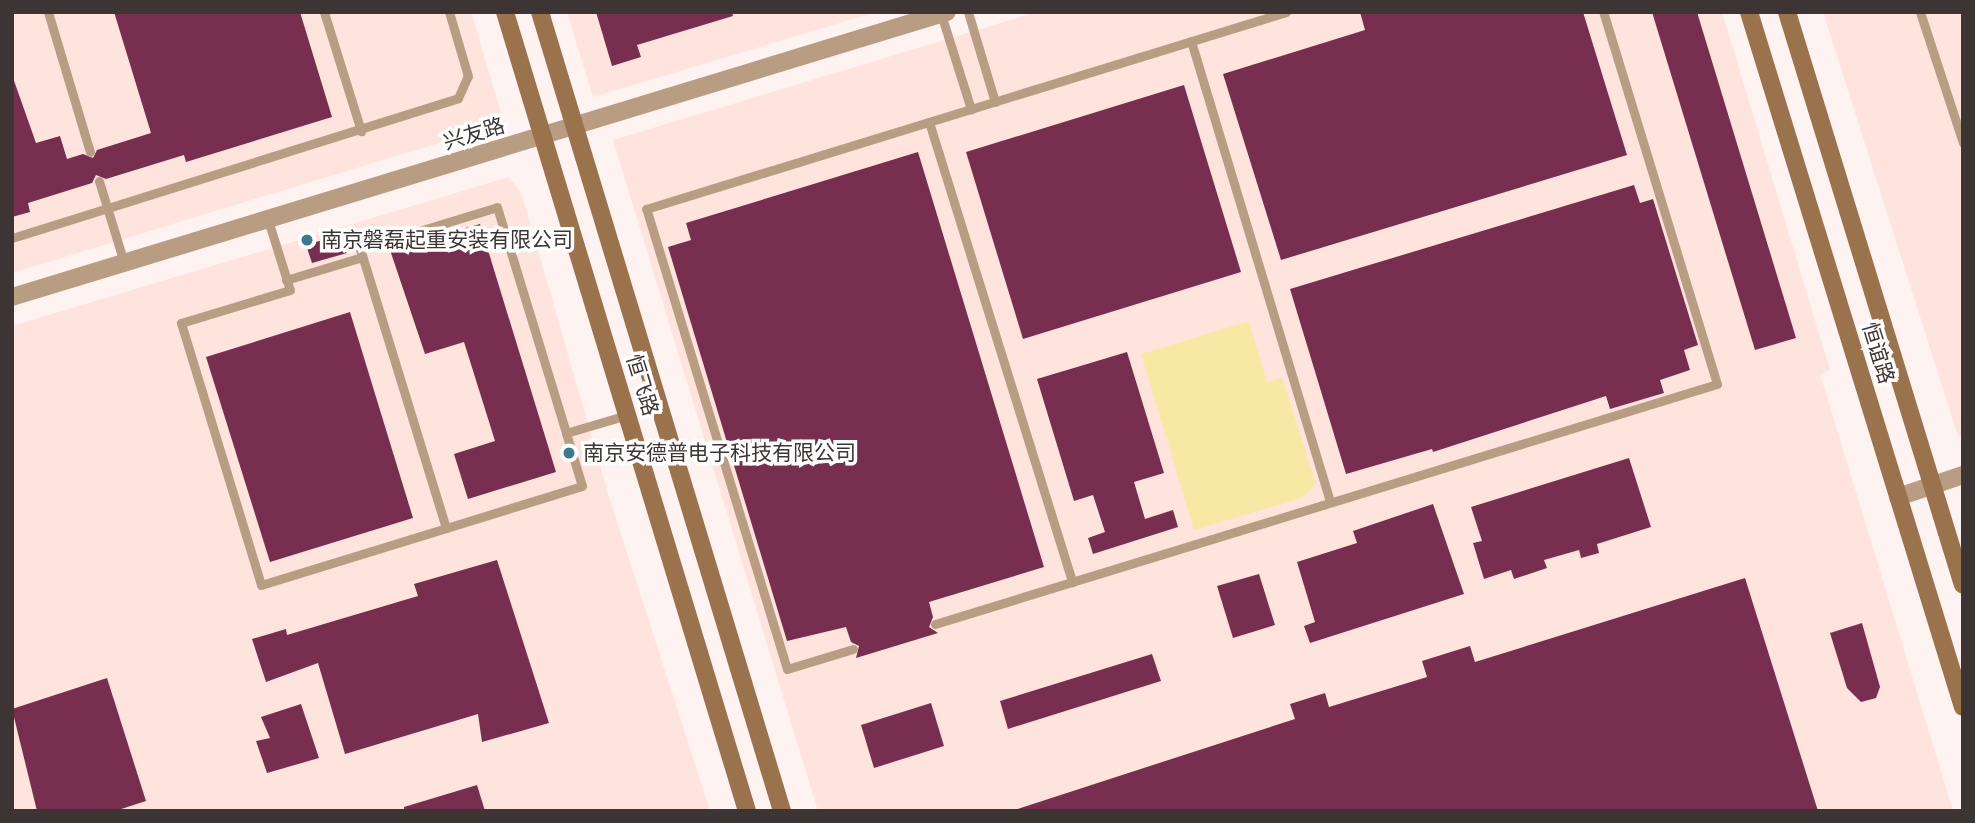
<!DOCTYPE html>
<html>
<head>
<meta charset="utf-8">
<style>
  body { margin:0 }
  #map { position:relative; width:1975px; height:823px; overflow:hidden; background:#fff3f1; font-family:"Archivo Narrow","Noto Sans SC",sans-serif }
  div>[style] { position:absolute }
  .built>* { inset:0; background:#ffe3dd }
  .green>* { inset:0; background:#f7e9a4 }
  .building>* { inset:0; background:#782f4f }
  .service>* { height:9px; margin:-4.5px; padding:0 4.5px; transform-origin:4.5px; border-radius:4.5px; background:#b99d83 }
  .minor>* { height:18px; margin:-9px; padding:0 9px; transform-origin:9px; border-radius:9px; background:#b99d83 }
  .tertiary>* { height:18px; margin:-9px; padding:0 9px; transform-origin:9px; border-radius:9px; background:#b99d83 }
  .secondary>* { height:18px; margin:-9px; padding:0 9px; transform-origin:9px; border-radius:9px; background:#9a724b }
  .dots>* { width:19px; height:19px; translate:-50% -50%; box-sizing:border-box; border:4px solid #fff; border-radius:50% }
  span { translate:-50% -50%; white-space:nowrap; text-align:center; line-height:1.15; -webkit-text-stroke:7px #fff; paint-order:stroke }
  .street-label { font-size:21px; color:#3c3533 }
  .poi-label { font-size:21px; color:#3c3533 }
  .left { translate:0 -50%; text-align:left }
  .frame { position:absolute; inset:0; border:14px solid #3c3533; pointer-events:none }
</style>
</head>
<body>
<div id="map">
  <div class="built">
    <i style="clip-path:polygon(12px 12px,471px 12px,504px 123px,12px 273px)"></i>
    <i style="clip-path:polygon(567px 12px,876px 12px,593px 97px)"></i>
    <i style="clip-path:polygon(1037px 12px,1722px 12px,1830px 370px,1820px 374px,1953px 811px,818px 811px,613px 140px)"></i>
    <i style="clip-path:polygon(1823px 12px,1963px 12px,1963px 435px,1958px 436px)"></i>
    <i style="clip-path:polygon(509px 177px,522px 195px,609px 497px,710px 811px,12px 811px,12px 326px)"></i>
  </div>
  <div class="green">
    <i style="clip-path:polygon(1249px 321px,1267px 382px,1282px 377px,1316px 484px,1302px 498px,1194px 530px,1141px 354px)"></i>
  </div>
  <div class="building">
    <i style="clip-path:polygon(114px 12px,300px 12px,332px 117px,186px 162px,184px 155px,106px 179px,96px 175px,92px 183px,28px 203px,30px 212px,12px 217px,12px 75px,36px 143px,60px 136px,67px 159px,83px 154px,93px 158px,97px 150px,151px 133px)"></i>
    <i style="clip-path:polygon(596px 12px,732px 12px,733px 16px,637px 45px,641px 57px,612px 66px)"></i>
    <i style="clip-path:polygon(1360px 12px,1583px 12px,1627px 155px,1281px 260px,1223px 74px,1365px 30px)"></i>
    <i style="clip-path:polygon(1652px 12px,1697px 12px,1796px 338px,1755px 350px)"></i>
    <i style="clip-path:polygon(1184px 85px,1241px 272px,1023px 339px,966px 152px)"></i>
    <i style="clip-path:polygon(918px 152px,1044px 567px,929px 602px,933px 617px,929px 627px,938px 633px,856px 658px,859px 646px,851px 642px,846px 627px,787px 641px,668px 247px,691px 240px,686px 223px)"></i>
    <i style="clip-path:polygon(1634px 185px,1640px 203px,1653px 199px,1698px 345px,1684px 350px,1690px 370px,1660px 380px,1664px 393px,1610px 409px,1606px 396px,1433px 452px,1432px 449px,1346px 474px,1290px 289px)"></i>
    <i style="clip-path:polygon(480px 224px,556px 472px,468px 499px,454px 454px,495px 441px,464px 342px,425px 354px,390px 250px)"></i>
    <i style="clip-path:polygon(342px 234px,347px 253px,312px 263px,306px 245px)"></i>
    <i style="clip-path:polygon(350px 312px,413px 518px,270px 562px,206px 357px)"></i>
    <i style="clip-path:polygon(1127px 352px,1164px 473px,1134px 482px,1145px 519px,1173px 510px,1178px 527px,1093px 554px,1088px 538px,1105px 532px,1093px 495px,1074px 501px,1037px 379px)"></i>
    <i style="clip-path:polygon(1629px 458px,1651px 527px,1597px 544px,1599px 553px,1581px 558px,1579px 550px,1544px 560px,1547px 568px,1514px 579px,1511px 570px,1484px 579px,1473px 543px,1482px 541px,1471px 507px)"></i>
    <i style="clip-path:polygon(1433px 504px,1464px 594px,1310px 643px,1304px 626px,1315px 622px,1297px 562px,1357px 543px,1353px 531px)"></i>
    <i style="clip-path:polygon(497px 560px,549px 723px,482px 742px,478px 714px,345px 754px,318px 663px,266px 682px,252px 639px,286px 629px,287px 635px,418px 596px,414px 584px)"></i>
    <i style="clip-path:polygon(1259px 574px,1275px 625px,1233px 638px,1217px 586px)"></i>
    <i style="clip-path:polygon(1745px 578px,1818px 811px,1011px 811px,1295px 719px,1290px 704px,1325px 693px,1329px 707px,1427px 677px,1422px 661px,1470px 646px,1475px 662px)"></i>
    <i style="clip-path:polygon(1862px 623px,1880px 687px,1876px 698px,1861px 702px,1847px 688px,1830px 633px)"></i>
    <i style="clip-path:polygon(1152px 654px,1161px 681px,1008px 729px,1000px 701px)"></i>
    <i style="clip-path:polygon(107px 678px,146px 801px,115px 811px,37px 811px,12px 709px)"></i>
    <i style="clip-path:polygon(931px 703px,944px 746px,874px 768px,861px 725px)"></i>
    <i style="clip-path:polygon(301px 704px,319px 758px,267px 773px,256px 741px,270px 738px,261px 717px)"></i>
    <i style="clip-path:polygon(477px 785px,485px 811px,404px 811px,404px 807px)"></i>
  </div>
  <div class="service">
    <i style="left:48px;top:12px;width:146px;rotate:73.3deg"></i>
    <i style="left:324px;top:12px;width:125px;rotate:72.7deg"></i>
    <i style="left:968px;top:12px;width:94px;rotate:73.3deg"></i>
    <i style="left:1920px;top:12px;width:138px;rotate:71.8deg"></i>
    <i style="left:941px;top:14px;width:100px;rotate:72.5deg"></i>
    <i style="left:1191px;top:41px;width:481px;rotate:73.2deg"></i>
    <i style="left:929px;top:122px;width:482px;rotate:72.7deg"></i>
    <i style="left:99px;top:181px;width:86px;rotate:73deg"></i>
    <i style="left:268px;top:220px;width:73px;rotate:72.6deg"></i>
    <i style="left:290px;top:290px;width:114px;rotate:163.2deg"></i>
    <i style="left:181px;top:323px;width:274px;rotate:73deg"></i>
    <i style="left:261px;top:585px;width:194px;rotate:-17.1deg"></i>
    <i style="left:12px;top:238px;width:467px;rotate:-17.4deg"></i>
    <i style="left:458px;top:98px;width:24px;rotate:-66deg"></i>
    <i style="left:468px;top:76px;width:67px;rotate:-106.5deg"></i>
    <i style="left:286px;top:280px;width:79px;rotate:-16.8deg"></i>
    <i style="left:566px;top:433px;width:55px;rotate:73.2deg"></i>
    <i style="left:582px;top:486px;width:142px;rotate:162.8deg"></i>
    <i style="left:446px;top:528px;width:292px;rotate:-107.1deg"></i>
    <i style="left:360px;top:249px;width:143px;rotate:-17deg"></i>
    <i style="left:497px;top:207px;width:236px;rotate:73deg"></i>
    <i style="left:566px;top:433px;width:64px;rotate:-16.4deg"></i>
    <i style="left:935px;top:624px;width:818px;rotate:-17.06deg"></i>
    <i style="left:1717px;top:384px;width:389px;rotate:-107deg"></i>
    <i style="left:853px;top:649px;width:69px;rotate:163.1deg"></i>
    <i style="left:787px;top:669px;width:481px;rotate:-107deg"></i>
    <i style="left:646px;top:209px;width:670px;rotate:-17.11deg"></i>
  </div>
  <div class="minor">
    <i style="left:1898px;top:497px;width:69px;rotate:-18.7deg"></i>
  </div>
  <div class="tertiary">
    <i style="left:12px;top:297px;width:977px;rotate:-16.95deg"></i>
  </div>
  <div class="secondary">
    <i style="left:505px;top:12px;width:835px;rotate:73.15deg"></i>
    <i style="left:540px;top:12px;width:835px;rotate:73.15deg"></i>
    <i style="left:1749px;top:12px;width:727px;rotate:72.89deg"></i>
    <i style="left:1787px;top:12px;width:599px;rotate:72.93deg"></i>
  </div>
  <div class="dots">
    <i style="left:307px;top:240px;background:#3a7b8d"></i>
    <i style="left:569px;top:453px;background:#3a7b8d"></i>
  </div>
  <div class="street-label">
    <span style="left:474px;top:134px;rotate:-17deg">兴友路</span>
    <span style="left:1878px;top:353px;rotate:73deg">恒谊路</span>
    <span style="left:642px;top:385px;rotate:73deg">恒飞路</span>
  </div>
  <div class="poi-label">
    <span class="left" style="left:321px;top:240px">南京磐磊起重安装有限公司</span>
    <span class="left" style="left:583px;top:453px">南京安德普电子科技有限公司</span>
  </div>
  <div class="frame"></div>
</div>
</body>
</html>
